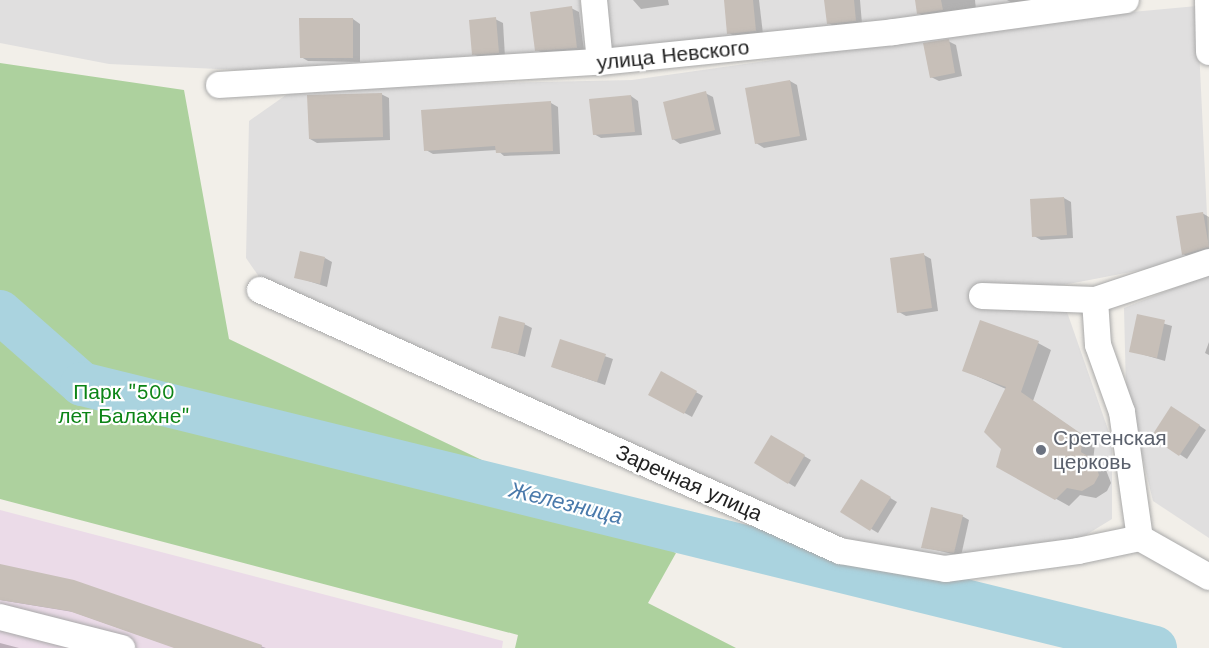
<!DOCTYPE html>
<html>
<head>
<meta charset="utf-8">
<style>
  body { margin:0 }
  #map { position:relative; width:1209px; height:648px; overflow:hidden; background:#f2efe9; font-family:"Work Sans",sans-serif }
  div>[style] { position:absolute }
  .residential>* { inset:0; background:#e0dfdf }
  .industrial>* { inset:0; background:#ebdbe8 }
  .forest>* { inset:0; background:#add19e }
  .shadow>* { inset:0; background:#0003 }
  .river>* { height:44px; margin:-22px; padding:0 22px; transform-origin:22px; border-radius:22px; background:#aad3df }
  .building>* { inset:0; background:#c7bfb8 }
  .roads { filter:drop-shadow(0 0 2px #a9a9a9) drop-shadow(0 0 2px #a9a9a9) }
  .minor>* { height:26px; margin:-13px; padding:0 13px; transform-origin:13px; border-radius:13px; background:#fff }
  .dots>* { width:16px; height:16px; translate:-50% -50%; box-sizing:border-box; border:3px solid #fff; border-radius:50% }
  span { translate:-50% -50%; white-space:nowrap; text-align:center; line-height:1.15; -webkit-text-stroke:4.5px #fff; paint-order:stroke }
  .street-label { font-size:21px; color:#222 }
  .park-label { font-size:21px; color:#0c8416 }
  .worship-label { font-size:21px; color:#5b616d }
  .left { translate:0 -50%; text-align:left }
  .water-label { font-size:22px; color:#4a7aab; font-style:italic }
</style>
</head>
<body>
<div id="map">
  <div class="residential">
    <i style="clip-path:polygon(0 0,580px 0,586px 54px,285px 72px,109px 64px,0 43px)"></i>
    <i style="clip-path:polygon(605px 0,1060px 0,611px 53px)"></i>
    <i style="clip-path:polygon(1197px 6px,1209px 257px,1058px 286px,1112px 441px,1112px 519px,1081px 538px,944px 563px,844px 538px,732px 495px,262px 281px,246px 258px,249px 121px,286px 95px,310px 87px,632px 80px,1067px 18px)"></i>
    <i style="clip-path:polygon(1209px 274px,1209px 538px,1153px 501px,1126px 390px,1124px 308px)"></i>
  </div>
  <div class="industrial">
    <i style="clip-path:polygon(0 510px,503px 641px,502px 648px,0 648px)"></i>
  </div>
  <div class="forest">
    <i style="clip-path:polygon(0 63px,184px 90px,229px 339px,676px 553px,648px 603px,736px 648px,515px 648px,518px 635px,0 499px)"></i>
  </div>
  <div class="shadow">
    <i style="clip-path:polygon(633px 0,668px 0,669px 5px,641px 9px)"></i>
    <i style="clip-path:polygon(725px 0,759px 0,763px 34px,736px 37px,729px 33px)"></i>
    <i style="clip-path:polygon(826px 0,860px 0,862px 24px,836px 27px,828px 23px)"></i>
    <i style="clip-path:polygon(916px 0,975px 0,976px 10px,926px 17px,918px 13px)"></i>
    <i style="clip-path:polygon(1007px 0,1033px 0,1014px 4px)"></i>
    <i style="clip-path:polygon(571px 8px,579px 12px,584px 51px,544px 54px,537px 50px)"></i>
    <i style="clip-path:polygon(353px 19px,360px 24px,360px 62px,308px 61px,301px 57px)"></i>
    <i style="clip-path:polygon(495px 19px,503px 23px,505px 57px,481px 58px,474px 54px)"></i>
    <i style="clip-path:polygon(948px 41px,956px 45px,962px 76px,939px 81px,931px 77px)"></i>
    <i style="clip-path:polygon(790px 81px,797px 85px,807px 140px,764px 148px,756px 143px)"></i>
    <i style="clip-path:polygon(705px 93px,713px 97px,721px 134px,680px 144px,673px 139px)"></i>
    <i style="clip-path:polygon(381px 94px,389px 98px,390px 140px,317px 143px,310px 139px)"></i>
    <i style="clip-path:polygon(631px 96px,638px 101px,642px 135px,601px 138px,594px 134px)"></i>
    <i style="clip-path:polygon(551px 103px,558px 107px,560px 154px,504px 156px,497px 150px,433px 154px,426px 150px)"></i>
    <i style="clip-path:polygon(1064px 198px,1071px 202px,1073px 238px,1041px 240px,1034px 236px,1032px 200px)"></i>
    <i style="clip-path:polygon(1202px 213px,1209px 217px,1209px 253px,1191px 258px,1183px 254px)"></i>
    <i style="clip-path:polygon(924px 255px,931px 259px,938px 311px,906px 316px,899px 312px)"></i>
    <i style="clip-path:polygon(325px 258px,332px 262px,327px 287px,296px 277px)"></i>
    <i style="clip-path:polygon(1138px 316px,1172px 326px,1165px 361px,1131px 351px)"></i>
    <i style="clip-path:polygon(524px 324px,532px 328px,525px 357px,493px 347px)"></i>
    <i style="clip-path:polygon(561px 341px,613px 359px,605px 385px,553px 367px)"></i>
    <i style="clip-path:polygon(1209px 342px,1209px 355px,1205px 353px)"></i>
    <i style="clip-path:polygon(1038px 343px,1051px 350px,1033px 401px,1095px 444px,1093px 461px,1106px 470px,1111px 483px,1107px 491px,1096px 498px,1080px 495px,1069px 506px,997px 466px,1003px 448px,1006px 389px,963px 370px)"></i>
    <i style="clip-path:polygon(661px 373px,703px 396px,692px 417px,650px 394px)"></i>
    <i style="clip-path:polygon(1179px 412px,1206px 430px,1187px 459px,1153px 437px)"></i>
    <i style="clip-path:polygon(771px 437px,811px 460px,795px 487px,756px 463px)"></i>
    <i style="clip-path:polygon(862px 481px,897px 502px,878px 533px,843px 512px)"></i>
    <i style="clip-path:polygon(962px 516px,969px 520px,961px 556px,923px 547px)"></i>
    <i style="clip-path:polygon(0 565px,74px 581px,266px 648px,176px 648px,73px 612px,0 600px)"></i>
    <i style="clip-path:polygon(0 643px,19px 648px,0 648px)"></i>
  </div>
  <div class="river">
    <i style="left:0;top:312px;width:109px;rotate:41.3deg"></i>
    <i style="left:82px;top:384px;width:1105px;rotate:13.82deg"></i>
  </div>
  <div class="building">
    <i style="clip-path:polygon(724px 0,753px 0,756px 31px,727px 34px)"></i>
    <i style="clip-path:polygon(824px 0,854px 0,856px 21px,827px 24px)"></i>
    <i style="clip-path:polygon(915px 0,941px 0,943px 10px,917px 14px)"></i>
    <i style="clip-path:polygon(572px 6px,577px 48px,535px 51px,530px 12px)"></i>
    <i style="clip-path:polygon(496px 17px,499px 53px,472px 55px,469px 20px)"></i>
    <i style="clip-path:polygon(299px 18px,353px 18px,353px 58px,300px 58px)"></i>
    <i style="clip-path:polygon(949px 39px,955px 73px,930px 78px,923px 43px)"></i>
    <i style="clip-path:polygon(790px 80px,800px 136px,755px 144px,745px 88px)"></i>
    <i style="clip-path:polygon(706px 91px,715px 130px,672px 140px,663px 102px)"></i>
    <i style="clip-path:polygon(382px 93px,383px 137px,309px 139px,307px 95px)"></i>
    <i style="clip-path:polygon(631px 95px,635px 132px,593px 135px,589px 99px)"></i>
    <i style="clip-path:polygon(551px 101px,553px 151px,496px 153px,495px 146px,424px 151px,421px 110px)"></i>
    <i style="clip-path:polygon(1064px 197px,1067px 235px,1032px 237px,1030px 199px)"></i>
    <i style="clip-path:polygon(1203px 212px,1209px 247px,1182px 255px,1176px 216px)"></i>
    <i style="clip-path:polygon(300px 251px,325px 257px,320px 284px,294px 278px)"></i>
    <i style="clip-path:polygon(924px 253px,932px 308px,897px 313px,890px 258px)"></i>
    <i style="clip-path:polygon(1137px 314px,1165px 320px,1157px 358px,1129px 352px)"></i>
    <i style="clip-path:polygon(499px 316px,525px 323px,518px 354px,491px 348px)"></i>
    <i style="clip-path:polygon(980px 320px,1039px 341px,1021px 392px,1083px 435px,1081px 452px,1094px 460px,1099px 475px,1094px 484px,1082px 491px,1067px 488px,1055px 500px,996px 467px,1001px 449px,984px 432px,1006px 387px,962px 371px)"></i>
    <i style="clip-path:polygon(560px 339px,606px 354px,597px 382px,551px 367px)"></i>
    <i style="clip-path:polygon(661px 371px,697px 391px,684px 414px,648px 395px)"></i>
    <i style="clip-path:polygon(1171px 406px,1200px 425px,1179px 456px,1151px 437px)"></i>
    <i style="clip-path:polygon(771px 435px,805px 455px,788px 484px,754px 463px)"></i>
    <i style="clip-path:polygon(861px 479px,891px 497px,870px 531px,840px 512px)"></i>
    <i style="clip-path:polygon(931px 507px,963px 515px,954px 553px,921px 548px)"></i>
    <i style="clip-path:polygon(0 564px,74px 580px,262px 645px,261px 648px,174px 648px,69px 611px,0 600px)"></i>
  </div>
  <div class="roads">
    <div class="minor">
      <i style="left:594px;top:0;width:62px;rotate:84.5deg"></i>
      <i style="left:1208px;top:0;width:52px;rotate:88.9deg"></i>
      <i style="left:219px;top:85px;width:382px;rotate:-3.5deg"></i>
      <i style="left:600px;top:62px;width:295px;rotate:-5.8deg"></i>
      <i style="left:893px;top:32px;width:235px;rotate:-7.8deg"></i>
      <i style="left:260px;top:290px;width:636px;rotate:24.23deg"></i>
      <i style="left:840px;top:551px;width:107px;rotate:9.7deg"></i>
      <i style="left:945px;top:569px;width:134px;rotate:-7.7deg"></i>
      <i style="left:1078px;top:551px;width:63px;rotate:-11.8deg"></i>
      <i style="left:982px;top:296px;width:113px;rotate:2deg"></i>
      <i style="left:1095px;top:300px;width:120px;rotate:-18.4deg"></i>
      <i style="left:1095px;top:300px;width:45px;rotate:86.2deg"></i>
      <i style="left:1098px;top:345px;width:71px;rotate:70.3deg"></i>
      <i style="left:1122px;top:412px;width:127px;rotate:81.9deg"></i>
      <i style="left:1140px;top:538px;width:79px;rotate:29.5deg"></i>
      <i style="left:0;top:617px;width:126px;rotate:14.3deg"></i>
    </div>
  </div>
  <div class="dots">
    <i style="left:1041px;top:450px;background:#6b7280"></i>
  </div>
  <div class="street-label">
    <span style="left:673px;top:55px;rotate:-6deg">улица Невского</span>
    <span style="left:689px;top:483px;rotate:24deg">Заречная улица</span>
  </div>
  <div class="park-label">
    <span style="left:124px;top:404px">Парк "500<br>лет Балахне"</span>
  </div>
  <div class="worship-label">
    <span class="left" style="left:1053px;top:450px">Сретенская<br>церковь</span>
  </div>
  <div class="water-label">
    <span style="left:566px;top:503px;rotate:14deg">Железница</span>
  </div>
</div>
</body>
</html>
